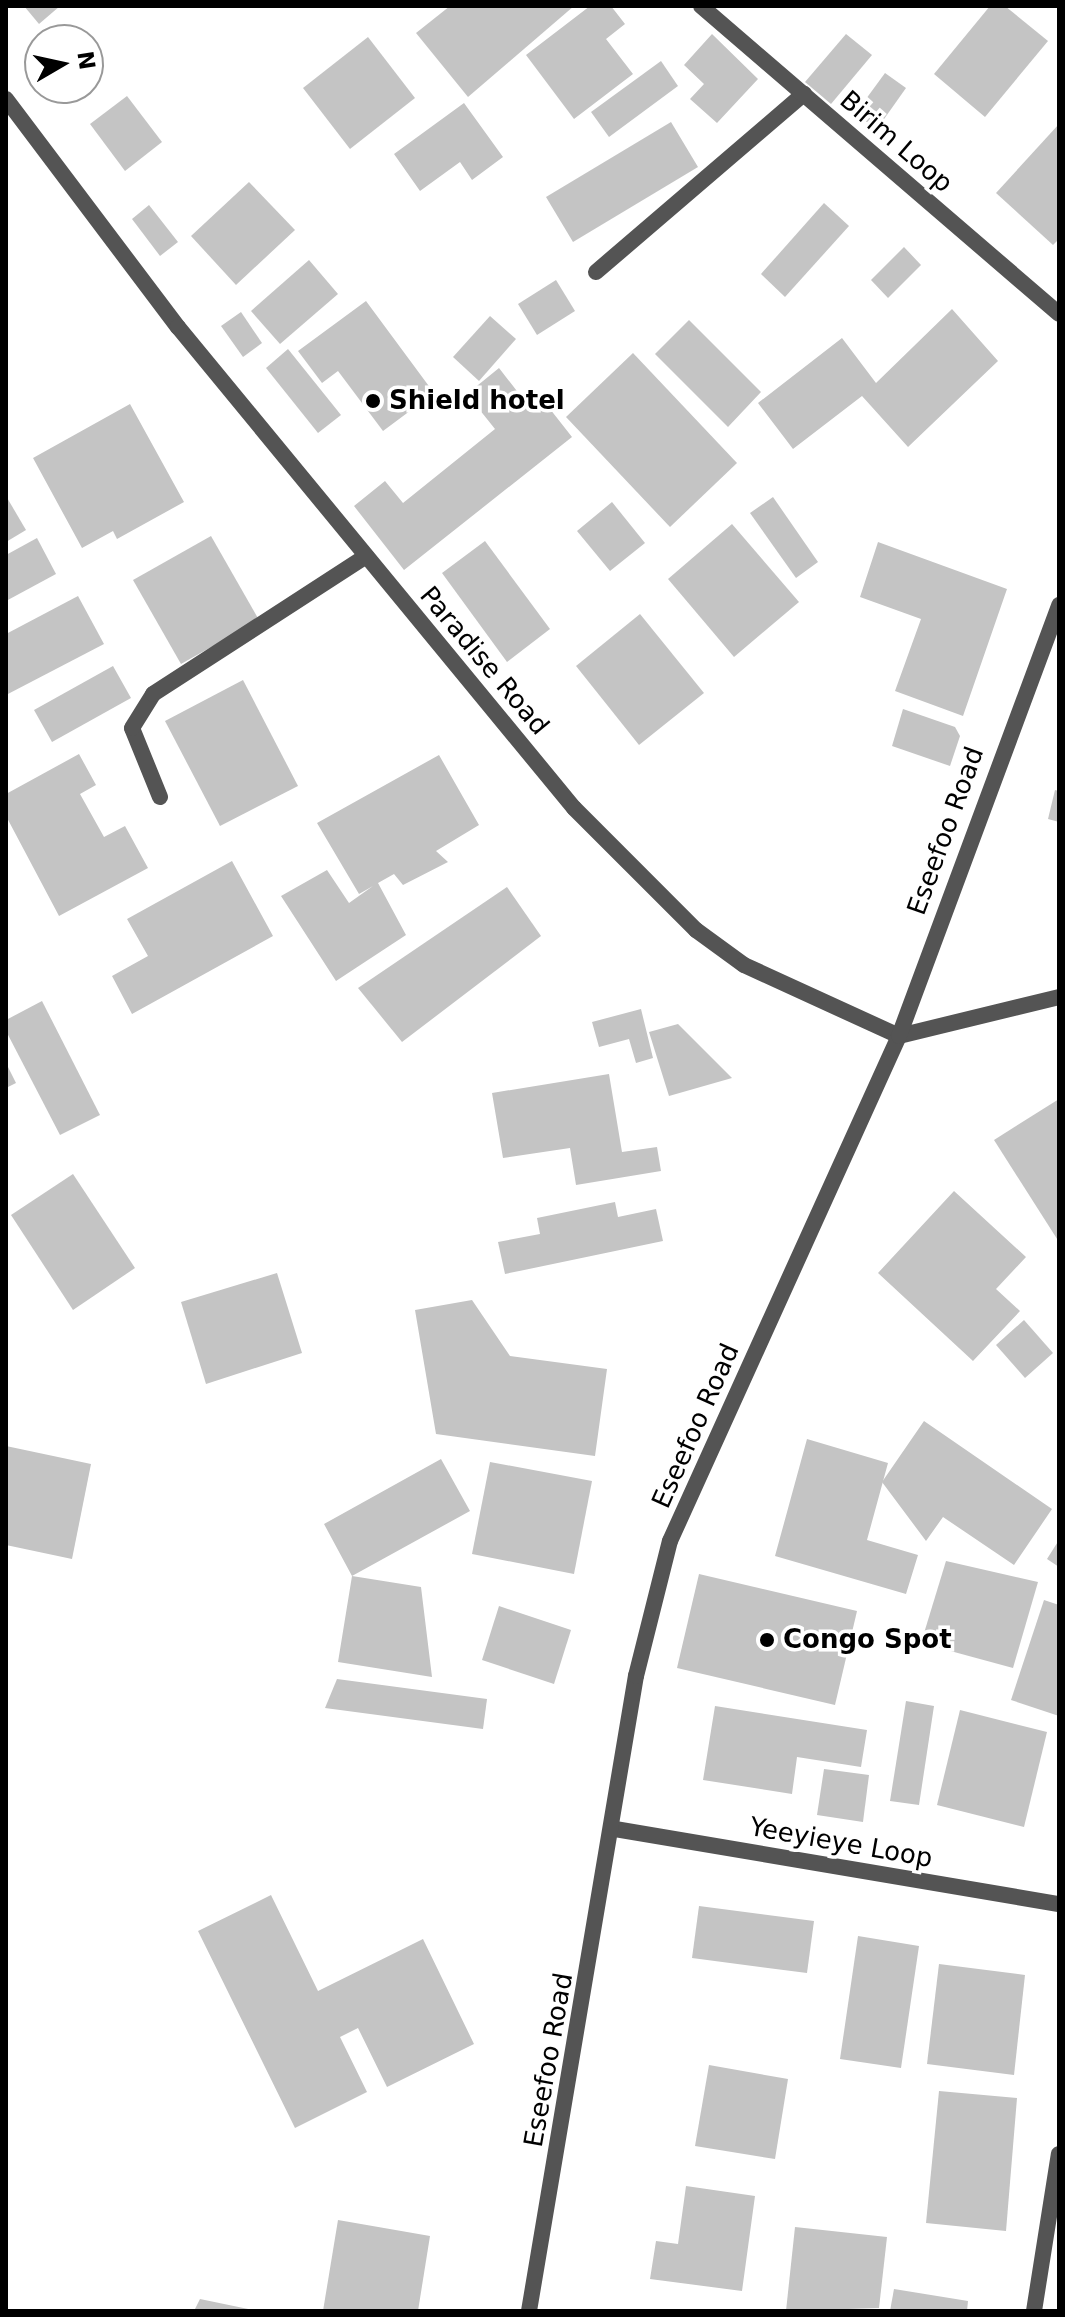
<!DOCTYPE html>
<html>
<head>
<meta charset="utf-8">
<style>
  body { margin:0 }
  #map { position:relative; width:1065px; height:2317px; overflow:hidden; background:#fff; font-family:"DejaVu Sans",sans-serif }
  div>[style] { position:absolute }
  .building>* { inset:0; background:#c4c4c4 }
  .lane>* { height:16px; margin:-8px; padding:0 8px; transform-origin:8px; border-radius:8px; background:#545454 }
  .street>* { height:16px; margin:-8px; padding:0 8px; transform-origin:8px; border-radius:8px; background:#545454 }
  .dots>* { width:22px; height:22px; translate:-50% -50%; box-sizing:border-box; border:4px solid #fff; border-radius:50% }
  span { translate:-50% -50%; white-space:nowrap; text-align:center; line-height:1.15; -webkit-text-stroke:7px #fff; paint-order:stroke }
  .street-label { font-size:26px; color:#000 }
  .poi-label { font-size:26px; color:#000; font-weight:700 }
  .left { translate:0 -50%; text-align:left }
  .frame { position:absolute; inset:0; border:8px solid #000; pointer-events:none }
  .north { position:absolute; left:24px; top:24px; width:80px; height:80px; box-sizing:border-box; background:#fff; border:2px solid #999; border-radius:50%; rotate:81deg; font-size:22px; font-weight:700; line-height:32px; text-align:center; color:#000 }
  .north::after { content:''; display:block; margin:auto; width:28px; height:36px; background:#000; clip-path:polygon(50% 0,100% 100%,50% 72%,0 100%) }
</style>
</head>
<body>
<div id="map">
  <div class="building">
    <i style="clip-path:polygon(24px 6px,60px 6px,39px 24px)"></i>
    <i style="clip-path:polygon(450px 6px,574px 6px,468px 97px,416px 33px)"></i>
    <i style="clip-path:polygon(590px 6px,611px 6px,625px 24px,606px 39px,633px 74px,574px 119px,526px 55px)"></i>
    <i style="clip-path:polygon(990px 6px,1005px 6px,1048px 41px,985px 117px,934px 74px)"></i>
    <i style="clip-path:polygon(712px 34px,758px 79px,717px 123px,690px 99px,704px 84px,684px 65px)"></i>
    <i style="clip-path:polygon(846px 34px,872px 55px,831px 104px,805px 82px)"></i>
    <i style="clip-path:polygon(368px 37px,415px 98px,350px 149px,303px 88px)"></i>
    <i style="clip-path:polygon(661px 61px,678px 86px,609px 137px,591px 112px)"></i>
    <i style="clip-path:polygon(885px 73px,906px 88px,877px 129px,855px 114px)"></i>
    <i style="clip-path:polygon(127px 96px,162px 142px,125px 171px,90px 124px)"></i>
    <i style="clip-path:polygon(464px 103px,503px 157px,472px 180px,460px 162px,420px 191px,394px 154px)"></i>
    <i style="clip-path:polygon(671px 122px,698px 167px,573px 242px,546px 197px)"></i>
    <i style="clip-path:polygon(1059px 124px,1059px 239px,1053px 245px,996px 193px)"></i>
    <i style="clip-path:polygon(249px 182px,295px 230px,236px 285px,191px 236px)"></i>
    <i style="clip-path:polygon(824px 203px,849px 226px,785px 297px,761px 274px)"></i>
    <i style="clip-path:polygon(149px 205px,178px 242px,160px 256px,132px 219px)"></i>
    <i style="clip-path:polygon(904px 247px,921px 265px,888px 298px,871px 280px)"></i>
    <i style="clip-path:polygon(309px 260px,338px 294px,280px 344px,251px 311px)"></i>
    <i style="clip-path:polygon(556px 280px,575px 311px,537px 335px,518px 304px)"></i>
    <i style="clip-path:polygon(366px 301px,434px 393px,383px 431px,338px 371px,322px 383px,298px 351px)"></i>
    <i style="clip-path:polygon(952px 309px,998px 361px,908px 447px,862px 396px,793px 449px,758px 403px,842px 338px,876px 383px)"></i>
    <i style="clip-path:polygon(241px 312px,262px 343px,243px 357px,221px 326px)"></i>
    <i style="clip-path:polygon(490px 316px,516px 339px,479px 381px,453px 357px)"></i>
    <i style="clip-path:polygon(689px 320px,761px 392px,728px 427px,655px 354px)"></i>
    <i style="clip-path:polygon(288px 349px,341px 415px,318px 433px,266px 368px)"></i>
    <i style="clip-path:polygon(633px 353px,737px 463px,670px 527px,566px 417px)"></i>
    <i style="clip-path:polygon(499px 368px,527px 404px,539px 395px,572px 437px,404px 570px,354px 506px,385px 481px,403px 503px,495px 429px,467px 394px)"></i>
    <i style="clip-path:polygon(130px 404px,184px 502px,117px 539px,113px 531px,82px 548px,33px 458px)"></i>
    <i style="clip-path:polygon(6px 496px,26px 530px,6px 542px)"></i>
    <i style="clip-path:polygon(773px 497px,818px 562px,796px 578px,750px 513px)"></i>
    <i style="clip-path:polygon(612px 502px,645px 543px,610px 571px,577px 531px)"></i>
    <i style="clip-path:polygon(732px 524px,799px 602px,734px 657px,668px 579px)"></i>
    <i style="clip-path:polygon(211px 536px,259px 620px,181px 664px,133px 580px)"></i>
    <i style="clip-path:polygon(37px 538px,56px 574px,6px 601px,6px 555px)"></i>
    <i style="clip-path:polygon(485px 541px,550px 629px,507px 662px,442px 573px)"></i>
    <i style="clip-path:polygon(878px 542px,1007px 589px,963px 716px,895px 691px,921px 619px,860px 597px)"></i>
    <i style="clip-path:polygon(78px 596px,104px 644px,6px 695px,6px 634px)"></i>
    <i style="clip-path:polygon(640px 614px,704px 693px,639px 745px,576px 666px)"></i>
    <i style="clip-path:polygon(113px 666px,131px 698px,52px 742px,34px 710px)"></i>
    <i style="clip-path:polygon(243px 680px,298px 786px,220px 826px,165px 721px)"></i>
    <i style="clip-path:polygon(903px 709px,955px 727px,960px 736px,950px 766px,892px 746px)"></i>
    <i style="clip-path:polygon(79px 754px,96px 785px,80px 794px,104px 837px,125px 826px,148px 868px,59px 916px,6px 816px,6px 794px)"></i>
    <i style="clip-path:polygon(439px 755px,479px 825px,436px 851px,448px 862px,403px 885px,394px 874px,378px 883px,406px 935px,336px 981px,281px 896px,327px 870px,349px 903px,373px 886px,359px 894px,317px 823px)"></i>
    <i style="clip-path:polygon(1055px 790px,1059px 791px,1059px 822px,1048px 819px)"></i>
    <i style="clip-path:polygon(232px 861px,273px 936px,132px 1014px,112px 976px,148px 956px,127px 919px)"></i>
    <i style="clip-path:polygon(507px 887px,541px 936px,402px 1042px,358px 988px)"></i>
    <i style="clip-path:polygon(42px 1001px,100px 1115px,60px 1135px,6px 1031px,6px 1020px)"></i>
    <i style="clip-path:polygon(641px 1009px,653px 1058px,636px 1063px,629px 1039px,599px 1047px,592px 1022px)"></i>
    <i style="clip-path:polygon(678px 1024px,732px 1078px,669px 1096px,649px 1032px)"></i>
    <i style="clip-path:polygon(6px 1063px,16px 1083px,6px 1088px)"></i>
    <i style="clip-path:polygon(609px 1074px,622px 1152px,657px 1147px,661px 1171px,576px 1185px,570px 1148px,503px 1158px,492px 1093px)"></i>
    <i style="clip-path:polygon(1059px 1099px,1059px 1242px,994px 1140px)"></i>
    <i style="clip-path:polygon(73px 1174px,135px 1268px,73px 1310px,11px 1215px)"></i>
    <i style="clip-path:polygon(954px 1191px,1026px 1257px,996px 1289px,1020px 1311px,973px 1361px,878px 1273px)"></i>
    <i style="clip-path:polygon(615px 1202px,618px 1217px,656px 1209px,663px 1241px,505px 1274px,498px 1242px,540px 1234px,537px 1218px)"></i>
    <i style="clip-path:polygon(277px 1273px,302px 1353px,206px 1384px,181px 1302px)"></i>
    <i style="clip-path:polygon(472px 1300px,510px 1356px,607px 1369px,595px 1456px,436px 1434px,415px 1310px)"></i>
    <i style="clip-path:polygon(1024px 1320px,1053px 1353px,1025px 1378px,996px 1345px)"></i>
    <i style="clip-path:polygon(924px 1421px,1052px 1509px,1014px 1565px,943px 1517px,926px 1541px,882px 1482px)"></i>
    <i style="clip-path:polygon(807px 1439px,888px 1463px,867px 1540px,918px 1555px,906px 1594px,775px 1556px)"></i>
    <i style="clip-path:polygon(6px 1446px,91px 1464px,72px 1559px,6px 1545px)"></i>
    <i style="clip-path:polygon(441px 1459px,470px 1511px,352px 1576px,421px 1587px,432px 1677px,338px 1662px,352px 1576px,324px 1524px)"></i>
    <i style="clip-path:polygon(490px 1462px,592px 1481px,574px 1574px,472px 1554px)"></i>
    <i style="clip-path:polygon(1059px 1540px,1059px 1567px,1047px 1559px)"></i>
    <i style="clip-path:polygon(946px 1561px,1038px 1582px,1013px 1668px,921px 1643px)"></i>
    <i style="clip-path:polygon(699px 1574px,857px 1611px,835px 1705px,677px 1668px)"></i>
    <i style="clip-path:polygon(1044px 1600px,1059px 1605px,1059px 1716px,1011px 1700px)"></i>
    <i style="clip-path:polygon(499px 1606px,571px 1630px,554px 1684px,482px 1660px)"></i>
    <i style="clip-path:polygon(337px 1679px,487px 1699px,483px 1729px,325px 1708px)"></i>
    <i style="clip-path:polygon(906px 1701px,934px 1706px,919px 1805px,890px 1801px)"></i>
    <i style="clip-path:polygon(715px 1706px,867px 1730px,861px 1767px,797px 1757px,792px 1794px,703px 1780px)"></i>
    <i style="clip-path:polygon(960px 1710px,1047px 1732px,1024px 1827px,937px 1805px)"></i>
    <i style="clip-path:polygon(824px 1769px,869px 1775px,863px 1822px,817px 1815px)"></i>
    <i style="clip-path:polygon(271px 1895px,318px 1991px,423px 1939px,474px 2044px,387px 2087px,358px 2028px,340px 2037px,367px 2092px,295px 2128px,198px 1931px)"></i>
    <i style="clip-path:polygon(699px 1906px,814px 1921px,807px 1973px,692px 1958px)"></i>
    <i style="clip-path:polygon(858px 1936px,919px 1946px,901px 2068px,840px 2059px)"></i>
    <i style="clip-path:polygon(939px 1964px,1025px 1975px,1014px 2075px,927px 2064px)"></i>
    <i style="clip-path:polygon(709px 2065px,788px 2079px,775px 2159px,695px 2146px)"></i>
    <i style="clip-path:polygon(939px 2091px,1017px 2098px,1006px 2231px,926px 2223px)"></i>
    <i style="clip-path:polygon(686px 2186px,755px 2196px,742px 2291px,650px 2279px,656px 2241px,678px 2244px)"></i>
    <i style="clip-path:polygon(338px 2220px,430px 2236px,418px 2311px,323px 2311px)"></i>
    <i style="clip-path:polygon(795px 2227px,887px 2237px,879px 2308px,786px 2311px)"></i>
    <i style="clip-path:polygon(894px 2289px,968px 2301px,967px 2311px,890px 2311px)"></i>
    <i style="clip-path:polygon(200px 2299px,253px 2310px,253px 2311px,194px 2311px)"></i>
  </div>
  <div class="lane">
    <i style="left:596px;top:272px;width:274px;rotate:-40.6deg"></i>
    <i style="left:160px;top:797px;width:74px;rotate:-112.1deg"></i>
    <i style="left:132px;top:728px;width:40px;rotate:-58deg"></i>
    <i style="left:153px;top:694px;width:254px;rotate:-32.9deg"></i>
  </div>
  <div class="street">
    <i style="left:701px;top:6px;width:472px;rotate:40.7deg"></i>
    <i style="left:6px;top:99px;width:286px;rotate:53deg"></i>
    <i style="left:178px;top:327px;width:623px;rotate:50.54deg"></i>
    <i style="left:574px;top:808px;width:173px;rotate:45deg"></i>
    <i style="left:696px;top:930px;width:59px;rotate:36.1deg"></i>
    <i style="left:744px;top:965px;width:170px;rotate:24.6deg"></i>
    <i style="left:899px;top:1036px;width:165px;rotate:-13.7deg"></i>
    <i style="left:615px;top:1829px;width:450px;rotate:9.6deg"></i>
    <i style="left:529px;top:2311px;width:644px;rotate:-80.44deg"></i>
    <i style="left:636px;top:1676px;width:139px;rotate:-75.9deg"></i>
    <i style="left:670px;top:1541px;width:554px;rotate:-65.61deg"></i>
    <i style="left:899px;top:1036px;width:460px;rotate:-69.6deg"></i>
    <i style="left:1034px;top:2311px;width:159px;rotate:-81deg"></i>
  </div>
  <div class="dots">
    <i style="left:373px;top:401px;background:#000"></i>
    <i style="left:767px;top:1640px;background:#000"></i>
  </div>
  <div class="street-label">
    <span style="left:896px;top:142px;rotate:41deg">Birim Loop</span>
    <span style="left:484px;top:661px;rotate:50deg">Paradise Road</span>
    <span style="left:946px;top:831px;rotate:-70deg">Eseefoo Road</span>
    <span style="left:696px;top:1426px;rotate:-66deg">Eseefoo Road</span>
    <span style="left:841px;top:1843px;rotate:10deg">Yeeyieye Loop</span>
    <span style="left:549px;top:2060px;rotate:-80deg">Eseefoo Road</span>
  </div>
  <div class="poi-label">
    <span class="left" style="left:389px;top:401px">Shield hotel</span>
    <span class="left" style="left:783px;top:1640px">Congo Spot</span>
  </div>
  <div class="frame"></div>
  <div class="north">N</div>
</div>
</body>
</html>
